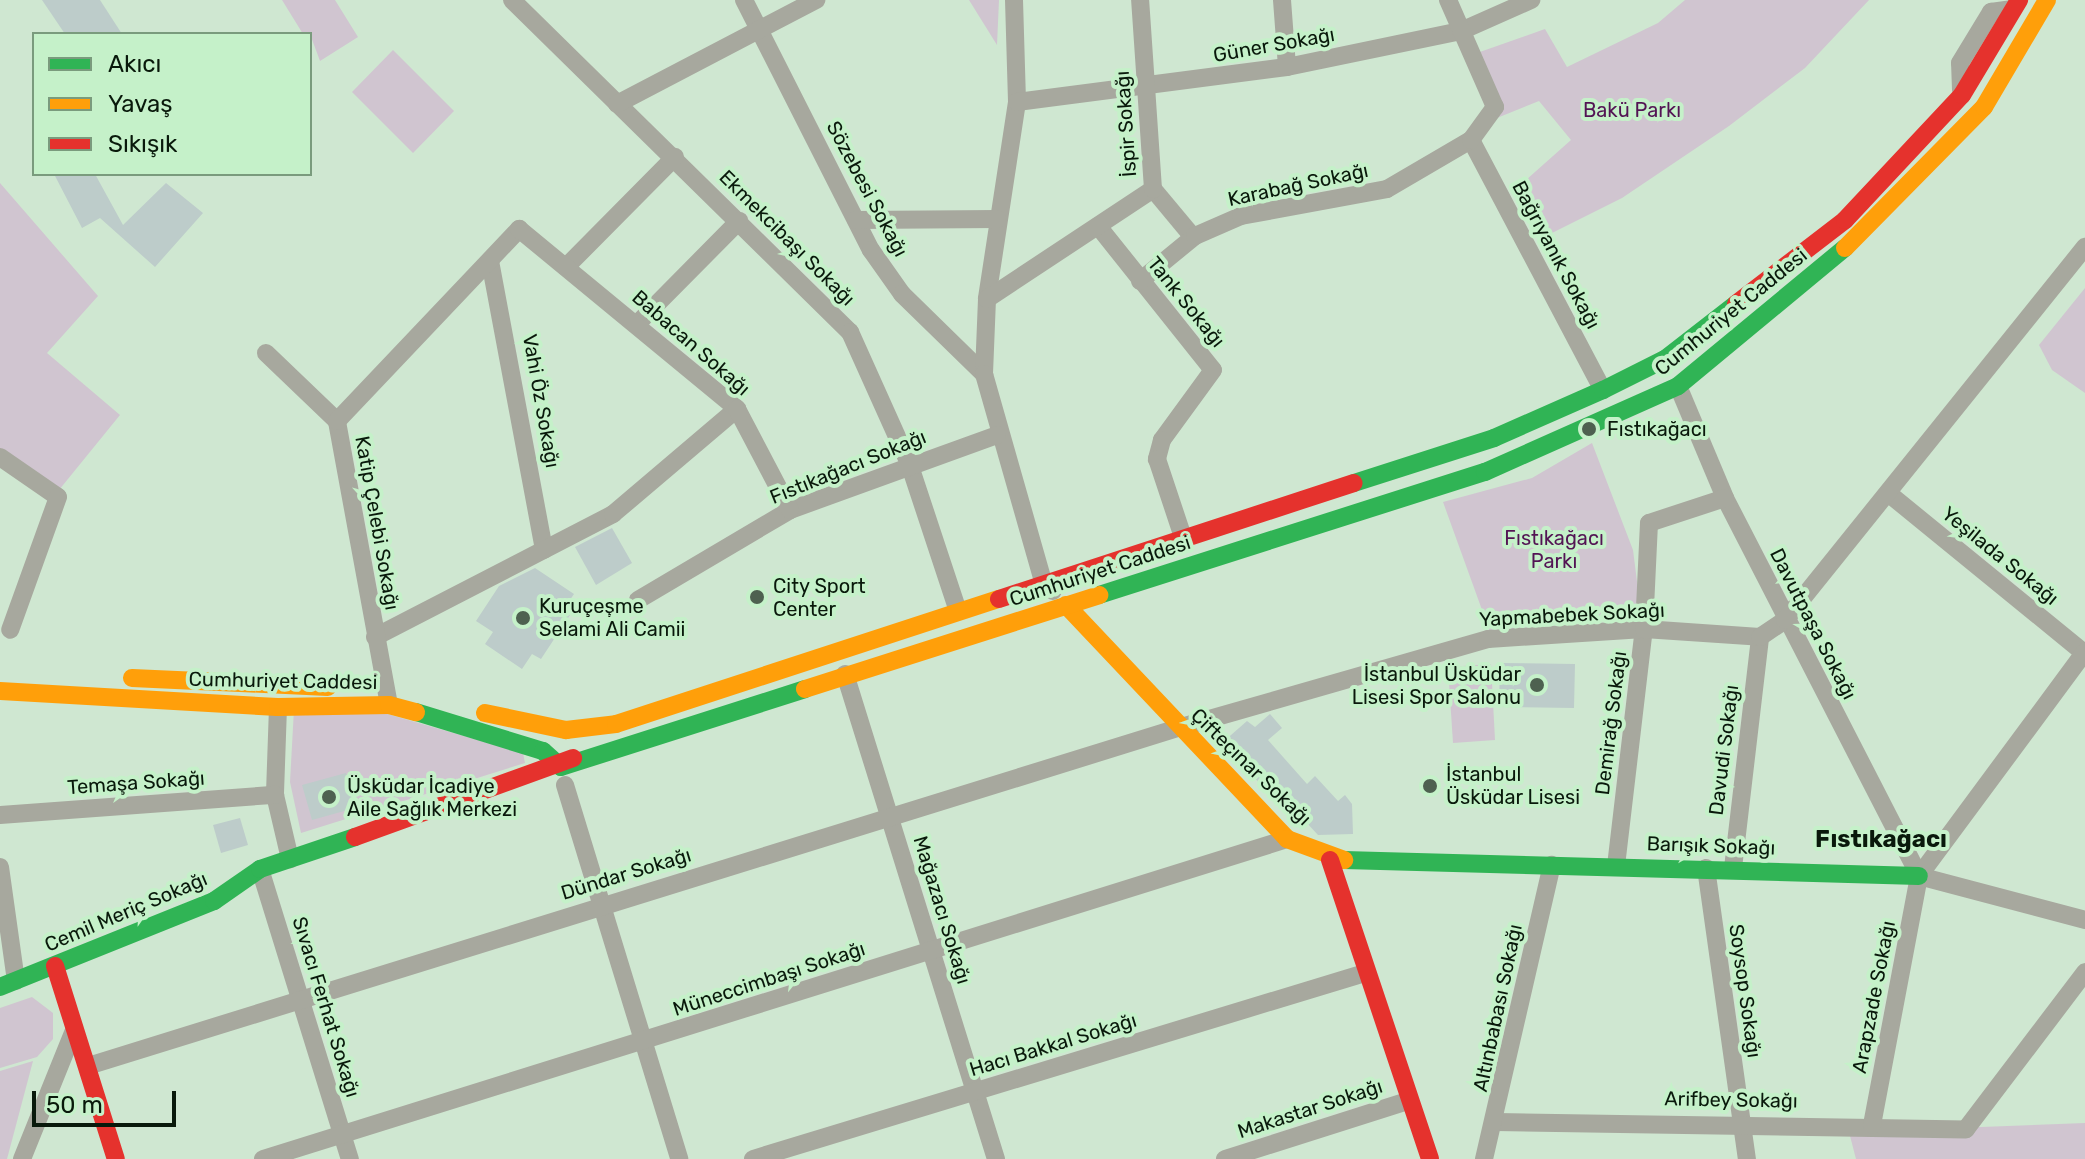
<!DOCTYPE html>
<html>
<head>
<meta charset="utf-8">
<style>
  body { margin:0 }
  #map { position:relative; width:2085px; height:1159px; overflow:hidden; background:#cfe7d1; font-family:Rubik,sans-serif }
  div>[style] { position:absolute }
  .green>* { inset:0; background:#d0c5d0 }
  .building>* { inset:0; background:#bdccca }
  .street>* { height:18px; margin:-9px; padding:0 9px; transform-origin:9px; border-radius:9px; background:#a7a89e }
  .fast>* { height:18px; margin:-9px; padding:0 9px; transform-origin:9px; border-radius:9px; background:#30b455 }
  .slow>* { height:18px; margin:-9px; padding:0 9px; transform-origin:9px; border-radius:9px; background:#ff9f0a }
  .jam>* { height:18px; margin:-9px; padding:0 9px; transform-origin:9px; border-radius:9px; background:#e5322d }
  .dots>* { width:22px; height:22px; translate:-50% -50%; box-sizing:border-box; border:4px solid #c5f1c9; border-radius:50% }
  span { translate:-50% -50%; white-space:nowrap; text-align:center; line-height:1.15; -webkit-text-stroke:8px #c5f1c9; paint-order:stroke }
  .street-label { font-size:20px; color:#09190b }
  .park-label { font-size:20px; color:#531454 }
  .poi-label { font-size:20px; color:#09190b }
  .left { translate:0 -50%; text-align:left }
  .right { translate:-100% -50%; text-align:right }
  .quarter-label { font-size:24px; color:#09190b; font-weight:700 }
  .legend { position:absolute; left:32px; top:32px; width:280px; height:144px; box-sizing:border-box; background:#c5f1c9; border:2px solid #7a9b7d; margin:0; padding:10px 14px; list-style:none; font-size:24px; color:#09190b }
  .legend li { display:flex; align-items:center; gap:16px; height:40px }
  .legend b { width:40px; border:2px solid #7a9b7d }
  .scale { position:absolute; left:32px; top:1091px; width:144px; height:36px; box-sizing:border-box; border:4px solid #09190b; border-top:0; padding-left:10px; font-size:24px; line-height:28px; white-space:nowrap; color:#09190b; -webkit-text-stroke:6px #c5f1c9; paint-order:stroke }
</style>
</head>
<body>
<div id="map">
  <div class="green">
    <i style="clip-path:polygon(282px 0,335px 0,358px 37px,320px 61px,310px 34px,303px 34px)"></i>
    <i style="clip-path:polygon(969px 0,999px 0,997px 45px)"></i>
    <i style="clip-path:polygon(1685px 0,1869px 0,1805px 68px,1729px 126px,1622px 198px,1546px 236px,1516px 189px,1571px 140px,1539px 101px,1497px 118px,1477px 53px,1545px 29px,1567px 67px,1658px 23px)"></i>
    <i style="clip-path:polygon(393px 50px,454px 111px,413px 153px,352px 92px)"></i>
    <i style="clip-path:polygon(0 183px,98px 296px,47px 353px,120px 415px,59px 490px,0 457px)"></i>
    <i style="clip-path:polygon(2085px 288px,2085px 393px,2052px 370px,2039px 345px)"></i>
    <i style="clip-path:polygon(1592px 443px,1633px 550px,1641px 613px,1490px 632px,1443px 502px,1532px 478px)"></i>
    <i style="clip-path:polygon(1491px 664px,1495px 740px,1453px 743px,1448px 667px)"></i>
    <i style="clip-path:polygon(294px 709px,377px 711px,523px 753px,525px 763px,301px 833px,290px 782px)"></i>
    <i style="clip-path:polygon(32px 997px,53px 1013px,53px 1039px,37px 1057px,0 1068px,0 1008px)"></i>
    <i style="clip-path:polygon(33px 1061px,7px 1159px,0 1159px,0 1071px)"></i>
    <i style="clip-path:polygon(2085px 1123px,2085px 1159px,1856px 1159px,1849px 1132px)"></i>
  </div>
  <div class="building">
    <i style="clip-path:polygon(42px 0,100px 0,122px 34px,65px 34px)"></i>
    <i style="clip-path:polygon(54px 174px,95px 174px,123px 225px,166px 183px,203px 213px,155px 267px,100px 218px,82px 228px)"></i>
    <i style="clip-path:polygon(612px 528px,632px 563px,596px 585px,575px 547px)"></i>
    <i style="clip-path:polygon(535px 568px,574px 594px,563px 610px,570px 615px,541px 659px,532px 654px,522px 669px,485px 644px,493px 632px,476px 621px,499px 586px)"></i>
    <i style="clip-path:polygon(1500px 663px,1575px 664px,1574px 708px,1499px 707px)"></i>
    <i style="clip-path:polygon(1270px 714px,1282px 728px,1268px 740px,1307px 784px,1315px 776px,1338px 801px,1345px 795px,1352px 804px,1353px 834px,1318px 835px,1306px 822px,1297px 826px,1223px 742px,1247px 721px,1255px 727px)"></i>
    <i style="clip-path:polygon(346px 773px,355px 808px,312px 820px,302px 785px)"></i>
    <i style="clip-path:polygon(240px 818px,248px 845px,221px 853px,213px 825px)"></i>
  </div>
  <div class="street">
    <i style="left:512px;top:0;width:474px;rotate:44.5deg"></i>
    <i style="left:850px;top:332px;width:144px;rotate:65.8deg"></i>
    <i style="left:909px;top:463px;width:156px;rotate:71.7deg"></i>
    <i style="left:744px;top:0;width:280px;rotate:63.1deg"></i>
    <i style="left:871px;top:250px;width:54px;rotate:54.8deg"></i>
    <i style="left:902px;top:294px;width:115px;rotate:44.3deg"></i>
    <i style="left:1014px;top:0;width:102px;rotate:88.3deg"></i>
    <i style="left:1017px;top:102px;width:199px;rotate:98.7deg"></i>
    <i style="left:987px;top:299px;width:75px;rotate:92.3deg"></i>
    <i style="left:984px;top:374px;width:215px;rotate:74.1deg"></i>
    <i style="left:1043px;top:581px;width:14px;rotate:45deg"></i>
    <i style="left:1282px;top:0;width:67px;rotate:85.7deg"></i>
    <i style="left:1961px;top:90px;width:27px;rotate:-92deg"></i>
    <i style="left:1960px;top:63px;width:60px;rotate:-58.7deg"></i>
    <i style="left:1991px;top:12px;width:22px;rotate:-8deg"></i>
    <i style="left:1017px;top:102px;width:272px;rotate:-7.4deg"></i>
    <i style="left:1287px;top:67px;width:178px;rotate:-11.7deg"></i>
    <i style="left:1461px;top:31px;width:77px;rotate:-23.9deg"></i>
    <i style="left:617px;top:104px;width:225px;rotate:-27.6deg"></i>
    <i style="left:1471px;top:140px;width:283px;rotate:62.2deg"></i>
    <i style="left:1153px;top:189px;width:62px;rotate:50.2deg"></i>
    <i style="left:856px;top:220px;width:141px;rotate:-0.4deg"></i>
    <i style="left:1098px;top:226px;width:184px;rotate:51.4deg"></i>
    <i style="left:1213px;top:370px;width:87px;rotate:126.1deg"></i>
    <i style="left:1162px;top:440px;width:20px;rotate:105deg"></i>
    <i style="left:1157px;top:459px;width:82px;rotate:71.6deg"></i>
    <i style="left:490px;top:261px;width:294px;rotate:79.4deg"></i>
    <i style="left:566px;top:267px;width:155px;rotate:-45.3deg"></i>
    <i style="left:1140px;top:281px;width:71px;rotate:-39.3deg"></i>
    <i style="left:1195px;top:236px;width:50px;rotate:-23.5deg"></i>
    <i style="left:1241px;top:216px;width:148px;rotate:-10.5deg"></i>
    <i style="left:1387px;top:189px;width:97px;rotate:-30.3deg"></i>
    <i style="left:1471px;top:140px;width:41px;rotate:-54deg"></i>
    <i style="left:1495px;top:107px;width:117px;rotate:-113.7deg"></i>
    <i style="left:987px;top:299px;width:199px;rotate:-33.5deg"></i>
    <i style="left:1153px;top:189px;width:189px;rotate:-93.9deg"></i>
    <i style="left:638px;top:323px;width:144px;rotate:-45.3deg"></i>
    <i style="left:266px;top:353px;width:98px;rotate:43.8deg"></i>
    <i style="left:1678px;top:386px;width:121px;rotate:67.2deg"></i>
    <i style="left:1725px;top:498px;width:425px;rotate:62.8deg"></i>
    <i style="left:0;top:457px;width:70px;rotate:34.6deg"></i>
    <i style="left:58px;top:497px;width:141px;rotate:109.8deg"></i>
    <i style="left:1888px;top:493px;width:253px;rotate:39.2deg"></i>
    <i style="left:638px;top:600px;width:177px;rotate:-30.6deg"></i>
    <i style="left:790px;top:510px;width:220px;rotate:-19.9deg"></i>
    <i style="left:375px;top:637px;width:268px;rotate:-27.3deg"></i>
    <i style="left:613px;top:514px;width:162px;rotate:-40.3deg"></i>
    <i style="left:845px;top:674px;width:508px;rotate:72.71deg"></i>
    <i style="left:389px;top:705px;width:289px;rotate:-100.4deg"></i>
    <i style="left:337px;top:421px;width:265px;rotate:-46.5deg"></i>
    <i style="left:519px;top:229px;width:283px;rotate:39.5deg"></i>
    <i style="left:737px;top:409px;width:114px;rotate:62.3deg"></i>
    <i style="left:278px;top:707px;width:88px;rotate:92deg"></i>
    <i style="left:275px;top:795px;width:66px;rotate:76.8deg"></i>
    <i style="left:565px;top:785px;width:391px;rotate:73deg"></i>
    <i style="left:0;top:815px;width:276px;rotate:-4.2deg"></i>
    <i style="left:1616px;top:866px;width:239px;rotate:-83.3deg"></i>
    <i style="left:1644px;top:629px;width:106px;rotate:-87.3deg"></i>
    <i style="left:1649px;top:523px;width:80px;rotate:-18.2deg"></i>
    <i style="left:0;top:867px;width:115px;rotate:82deg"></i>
    <i style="left:1706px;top:868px;width:294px;rotate:82deg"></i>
    <i style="left:1733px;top:868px;width:233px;rotate:-83.3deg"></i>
    <i style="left:260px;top:869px;width:304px;rotate:72.8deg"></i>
    <i style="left:1919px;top:876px;width:172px;rotate:14.8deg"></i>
    <i style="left:88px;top:1066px;width:1141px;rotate:-17.23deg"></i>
    <i style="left:1178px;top:728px;width:323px;rotate:-16deg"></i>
    <i style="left:1488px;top:639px;width:156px;rotate:-3.7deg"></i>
    <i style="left:1644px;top:629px;width:116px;rotate:3.9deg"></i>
    <i style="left:1760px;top:637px;width:30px;rotate:-34deg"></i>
    <i style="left:1785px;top:620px;width:479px;rotate:-51.2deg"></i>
    <i style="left:1496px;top:1122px;width:470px;rotate:0.9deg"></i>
    <i style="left:1966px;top:1129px;width:197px;rotate:-52.8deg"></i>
    <i style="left:1872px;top:1125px;width:253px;rotate:-79.3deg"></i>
    <i style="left:1919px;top:876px;width:279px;rotate:-53.5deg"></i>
    <i style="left:22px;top:1159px;width:139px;rotate:-68deg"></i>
    <i style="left:263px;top:1159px;width:1073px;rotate:-17.35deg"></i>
    <i style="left:753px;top:1159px;width:640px;rotate:-16.91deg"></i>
    <i style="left:1225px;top:1159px;width:192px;rotate:-17.6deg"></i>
    <i style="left:1484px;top:1159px;width:302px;rotate:-77deg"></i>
  </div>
  <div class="fast">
    <i style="left:1354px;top:483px;width:147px;rotate:-17.8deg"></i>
    <i style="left:1494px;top:438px;width:119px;rotate:-23.8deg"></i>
    <i style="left:1603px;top:390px;width:69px;rotate:-26.6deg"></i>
    <i style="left:1665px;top:359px;width:90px;rotate:-37.8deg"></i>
    <i style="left:1099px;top:595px;width:405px;rotate:-17.7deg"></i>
    <i style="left:1485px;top:472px;width:211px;rotate:-24deg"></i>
    <i style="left:1678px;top:386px;width:217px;rotate:-39.6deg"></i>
    <i style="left:416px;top:712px;width:133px;rotate:17.1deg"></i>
    <i style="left:543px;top:751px;width:24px;rotate:42deg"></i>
    <i style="left:561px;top:767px;width:256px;rotate:-17.7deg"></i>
    <i style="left:1344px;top:860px;width:575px;rotate:1.59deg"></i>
    <i style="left:0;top:987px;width:231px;rotate:-21.9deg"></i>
    <i style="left:214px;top:901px;width:56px;rotate:-34.8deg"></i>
    <i style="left:260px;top:869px;width:100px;rotate:-18.6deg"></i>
  </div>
  <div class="slow">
    <i style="left:1845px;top:248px;width:198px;rotate:-45.4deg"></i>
    <i style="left:1984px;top:107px;width:124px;rotate:-59.5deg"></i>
    <i style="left:1066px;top:605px;width:322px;rotate:46.6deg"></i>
    <i style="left:1287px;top:839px;width:61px;rotate:20.2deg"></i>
    <i style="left:132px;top:678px;width:196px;rotate:2.6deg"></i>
    <i style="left:805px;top:689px;width:309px;rotate:-17.7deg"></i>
    <i style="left:0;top:691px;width:278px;rotate:3.3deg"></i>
    <i style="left:278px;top:707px;width:111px;rotate:-1deg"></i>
    <i style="left:389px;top:705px;width:28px;rotate:15deg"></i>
    <i style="left:485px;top:713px;width:83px;rotate:11.9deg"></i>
    <i style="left:566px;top:730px;width:50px;rotate:-6.8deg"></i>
    <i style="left:616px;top:724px;width:403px;rotate:-18.1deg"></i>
  </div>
  <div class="jam">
    <i style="left:1736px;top:304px;width:138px;rotate:-37.6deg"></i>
    <i style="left:1845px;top:220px;width:171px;rotate:-46.9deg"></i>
    <i style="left:1962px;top:95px;width:111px;rotate:-59deg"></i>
    <i style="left:999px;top:599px;width:373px;rotate:-18.1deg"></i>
    <i style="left:355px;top:837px;width:232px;rotate:-19.9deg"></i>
    <i style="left:1330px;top:860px;width:315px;rotate:71.5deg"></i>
    <i style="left:55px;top:966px;width:202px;rotate:72.5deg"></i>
  </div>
  <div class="dots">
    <i style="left:1589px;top:429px;background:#4e6150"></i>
    <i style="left:757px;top:597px;background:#4e6150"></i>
    <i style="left:523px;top:618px;background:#4e6150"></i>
    <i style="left:1537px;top:685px;background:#4e6150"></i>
    <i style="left:1430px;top:786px;background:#4e6150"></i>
    <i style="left:329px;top:797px;background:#4e6150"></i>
  </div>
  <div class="street-label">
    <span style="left:1274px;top:45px;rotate:-10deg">Güner Sokağı</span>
    <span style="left:1126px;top:124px;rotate:-94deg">İspir Sokağı</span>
    <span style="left:1298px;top:185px;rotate:-12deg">Karabağ Sokağı</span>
    <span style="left:867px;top:189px;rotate:62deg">Sözebesi Sokağı</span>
    <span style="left:787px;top:238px;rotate:45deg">Ekmekcibaşı Sokağı</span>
    <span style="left:1556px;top:255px;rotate:62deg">Bağrıyanık Sokağı</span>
    <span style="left:1186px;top:302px;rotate:51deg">Tank Sokağı</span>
    <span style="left:1731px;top:312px;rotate:-39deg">Cumhuriyet Caddesi</span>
    <span style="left:691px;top:343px;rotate:41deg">Babacan Sokağı</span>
    <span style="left:541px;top:401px;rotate:80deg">Vahi Öz Sokağı</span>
    <span style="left:848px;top:467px;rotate:-22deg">Fıstıkağacı Sokağı</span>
    <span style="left:377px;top:523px;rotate:80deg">Katip Çelebi Sokağı</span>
    <span style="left:2000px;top:556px;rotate:39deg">Yeşilada Sokağı</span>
    <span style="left:1100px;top:571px;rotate:-18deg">Cumhuriyet Caddesi</span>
    <span style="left:1572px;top:615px;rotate:-3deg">Yapmabebek Sokağı</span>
    <span style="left:1813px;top:624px;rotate:63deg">Davutpaşa Sokağı</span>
    <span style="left:283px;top:681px;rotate:1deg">Cumhuriyet Caddesi</span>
    <span style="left:1611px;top:723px;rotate:-83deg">Demirağ Sokağı</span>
    <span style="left:1724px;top:750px;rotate:-83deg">Davudi Sokağı</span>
    <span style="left:1251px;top:767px;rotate:44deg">Çifteçınar Sokağı</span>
    <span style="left:136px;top:783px;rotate:-4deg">Temaşa Sokağı</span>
    <span style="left:1711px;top:846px;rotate:2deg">Barışık Sokağı</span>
    <span style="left:626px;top:874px;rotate:-17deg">Dündar Sokağı</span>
    <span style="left:942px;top:910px;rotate:73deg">Mağazacı Sokağı</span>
    <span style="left:126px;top:912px;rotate:-23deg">Cemil Meriç Sokağı</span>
    <span style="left:769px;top:979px;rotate:-18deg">Müneccimbaşı Sokağı</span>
    <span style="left:1745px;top:991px;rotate:82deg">Soysop Sokağı</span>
    <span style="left:1874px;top:997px;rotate:-79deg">Arapzade Sokağı</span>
    <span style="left:326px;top:1007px;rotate:73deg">Sıvacı Ferhat Sokağı</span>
    <span style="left:1498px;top:1008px;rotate:-78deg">Altınbabası Sokağı</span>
    <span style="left:1053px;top:1045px;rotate:-17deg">Hacı Bakkal Sokağı</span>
    <span style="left:1731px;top:1100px;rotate:1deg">Arifbey Sokağı</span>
    <span style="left:1310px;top:1109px;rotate:-18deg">Makastar Sokağı</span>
  </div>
  <div class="park-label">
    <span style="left:1632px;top:110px">Bakü Parkı</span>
    <span style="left:1554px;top:550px">Fıstıkağacı<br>Parkı</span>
  </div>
  <div class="poi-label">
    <span class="left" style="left:1607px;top:429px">Fıstıkağacı</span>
    <span class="left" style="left:773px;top:598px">City Sport<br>Center</span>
    <span class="left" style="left:539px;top:618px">Kuruçeşme<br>Selami Ali Camii</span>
    <span class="right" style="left:1521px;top:686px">İstanbul Üsküdar<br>Lisesi Spor Salonu</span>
    <span class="left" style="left:1446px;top:786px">İstanbul<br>Üsküdar Lisesi</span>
    <span class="left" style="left:347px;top:798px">Üsküdar İcadiye<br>Aile Sağlık Merkezi</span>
  </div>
  <div class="quarter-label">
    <span style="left:1881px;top:840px">Fıstıkağacı</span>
  </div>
  <ul class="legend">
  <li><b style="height:10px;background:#30b455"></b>Akıcı</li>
  <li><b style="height:10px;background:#ff9f0a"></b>Yavaş</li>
  <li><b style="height:10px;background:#e5322d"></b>Sıkışık</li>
  </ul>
  <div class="scale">50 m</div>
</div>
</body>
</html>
